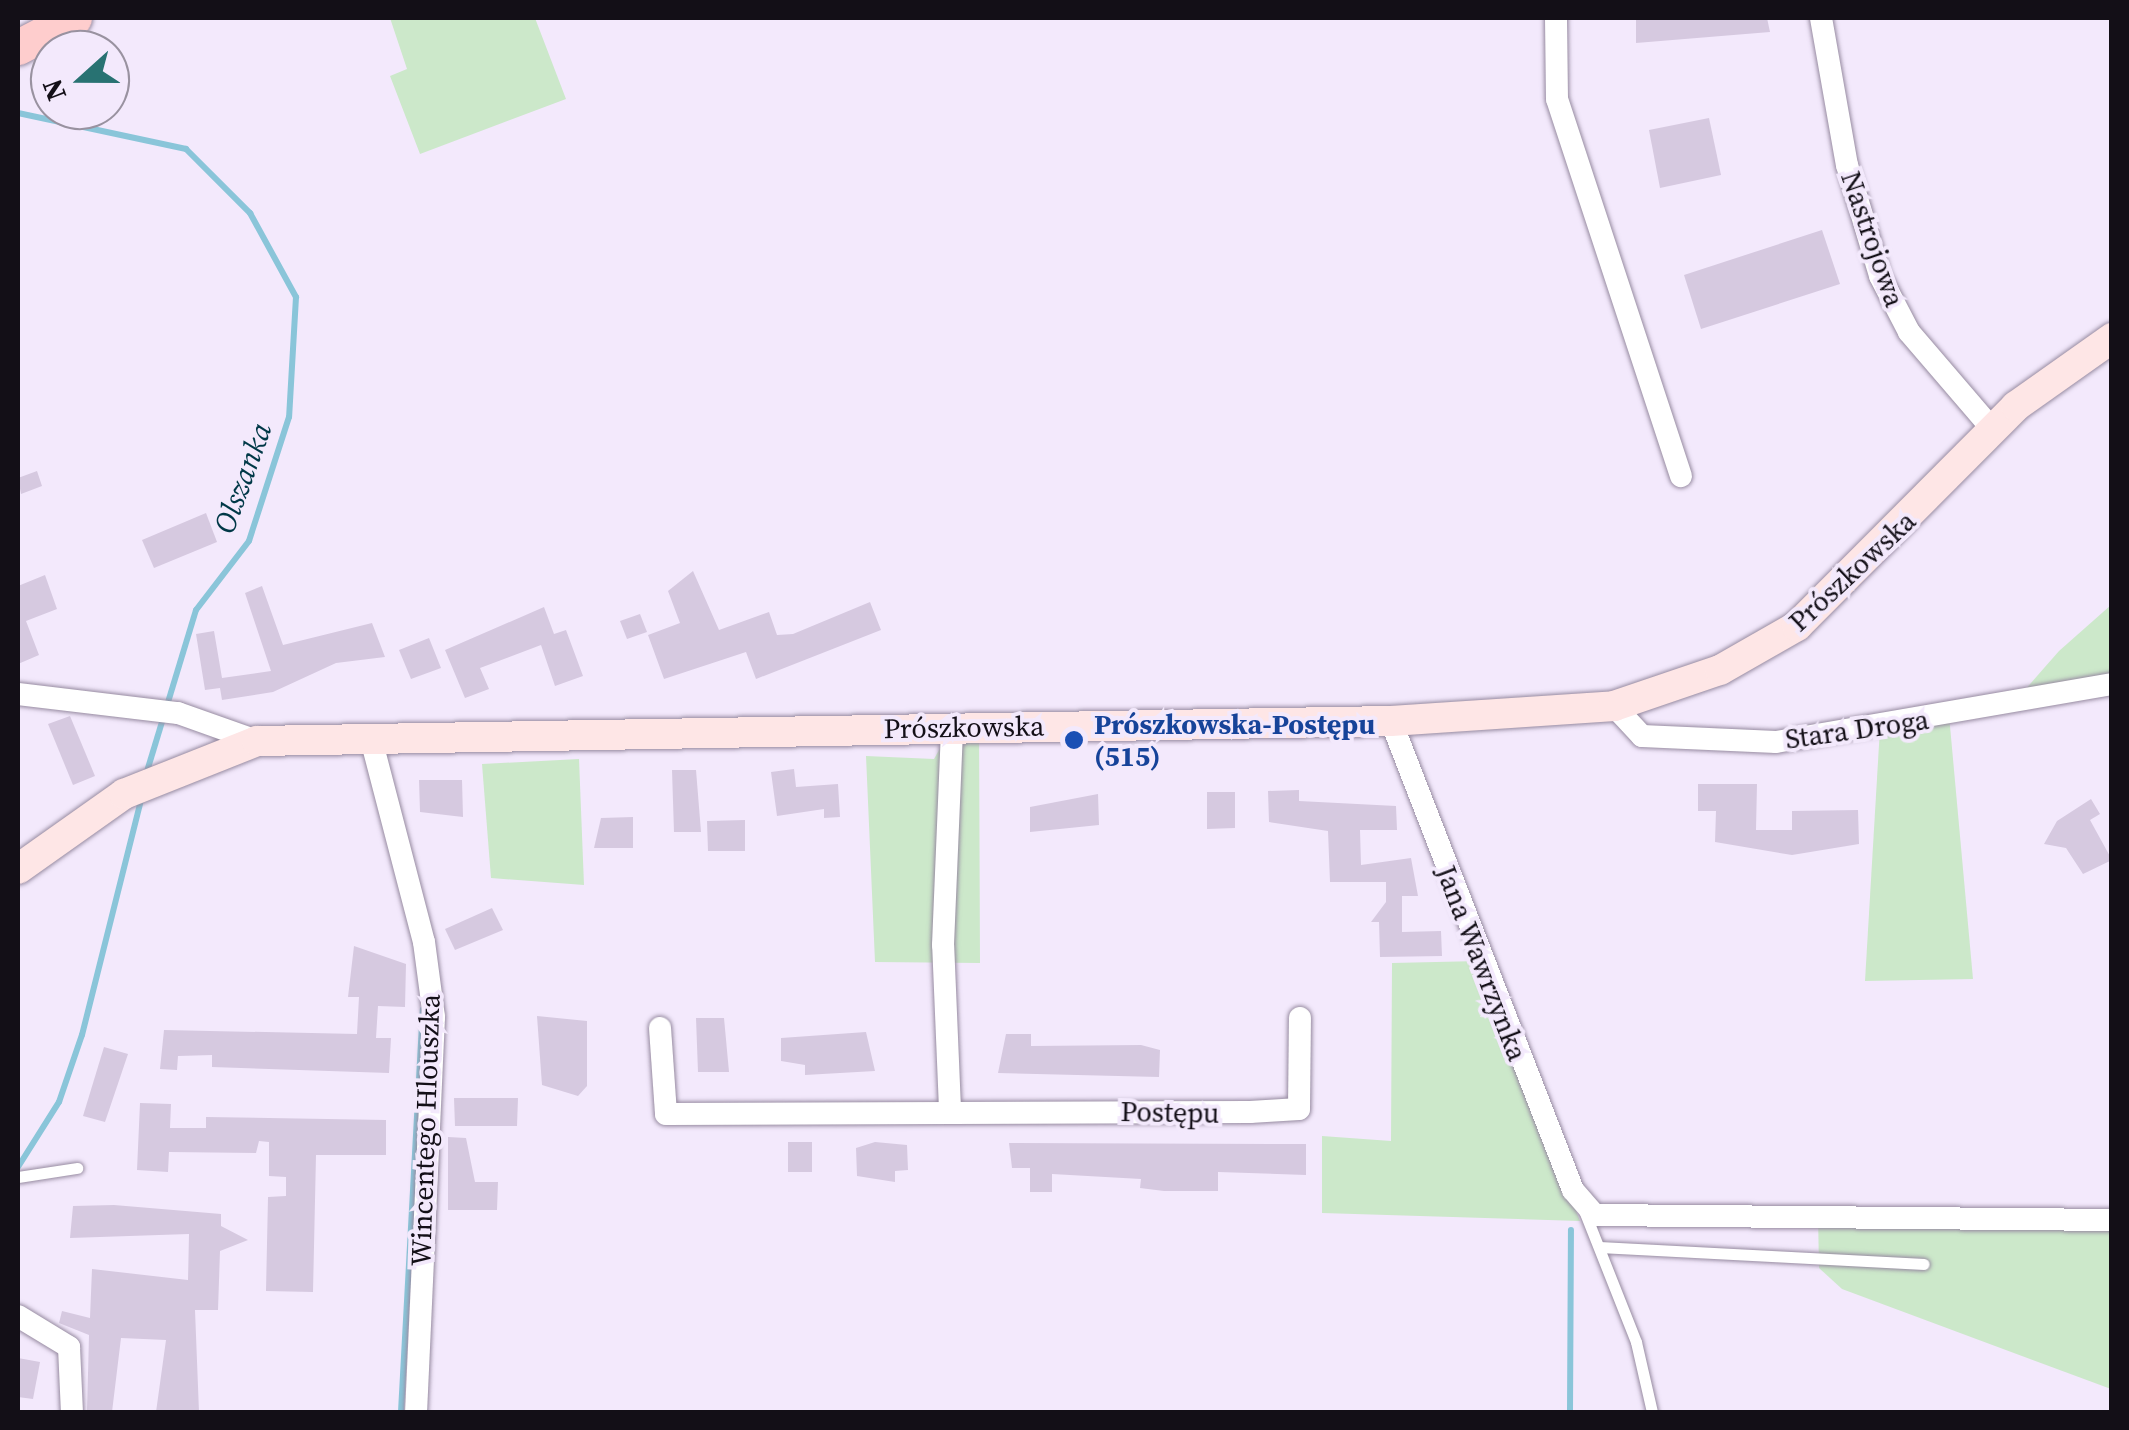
<!DOCTYPE html>
<html>
<head>
<meta charset="utf-8">
<style>
  body { margin:0 }
  #map { position:relative; width:2129px; height:1430px; overflow:hidden; background:#f3e9fc; font-family:"Source Serif 4",serif }
  div>[style] { position:absolute }
  .green>* { inset:0; background:#cce8ca }
  .stream>* { height:6px; margin:-3px; padding:0 3px; transform-origin:3px; border-radius:3px; background:#8ac5d9 }
  .building>* { inset:0; background:#d6c9e0 }
  .roads { filter:drop-shadow(0 0 2px #978ba1) drop-shadow(0 0 2px #978ba1) }
  .lane>* { height:11px; margin:-5.5px; padding:0 5.5px; transform-origin:5.5px; border-radius:5.5px; background:#fff }
  .street>* { height:22px; margin:-11px; padding:0 11px; transform-origin:11px; border-radius:11px; background:#fff }
  .secondary>* { height:30px; margin:-15px; padding:0 15px; transform-origin:15px; border-radius:15px; background:#fee6e6 }
  .primary>* { height:35px; margin:-17.5px; padding:0 17.5px; transform-origin:17.5px; border-radius:17.5px; background:#fecdcd }
  .dots>* { width:28px; height:28px; translate:-50% -50%; box-sizing:border-box; border:5px solid #f3e9fc; border-radius:50% }
  span { translate:-50% -50%; white-space:nowrap; text-align:center; line-height:1.15; -webkit-text-stroke:8px #f3e9fc; paint-order:stroke }
  .street-label { font-size:28px; color:#130f17 }
  .transit-label { font-size:28px; color:#164399; font-weight:700 }
  .left { translate:0 -50%; text-align:left }
  .water-label { font-size:30px; color:#003847; font-style:italic }
  .frame { position:absolute; inset:0; border:20px solid #130f17; pointer-events:none }
  .north { position:absolute; left:30px; top:30px; width:100px; height:100px; box-sizing:border-box; background:#f3e9fc; border:2px solid #9992a0; border-radius:50%; rotate:249deg; font-size:28px; font-weight:700; line-height:40px; text-align:center; color:#130f17 }
  .north::after { content:''; display:block; margin:auto; width:35px; height:45px; background:#287272; clip-path:polygon(50% 0,100% 100%,50% 72%,0 100%) }
</style>
</head>
<body>
<div id="map">
  <div class="green">
    <i style="clip-path:polygon(535px 18px,566px 99px,420px 154px,390px 76px,407px 69px,390px 18px)"></i>
    <i style="clip-path:polygon(2111px 605px,2111px 684px,2010px 707px,2059px 651px)"></i>
    <i style="clip-path:polygon(1949px 715px,1973px 979px,1865px 981px,1880px 728px)"></i>
    <i style="clip-path:polygon(952px 727px,979px 727px,980px 963px,875px 962px,866px 756px,934px 759px)"></i>
    <i style="clip-path:polygon(579px 759px,584px 885px,491px 878px,482px 764px)"></i>
    <i style="clip-path:polygon(1480px 961px,1580px 1221px,1322px 1213px,1322px 1136px,1391px 1141px,1392px 963px)"></i>
    <i style="clip-path:polygon(1818px 1215px,2111px 1220px,2111px 1389px,1842px 1289px,1819px 1268px)"></i>
  </div>
  <div class="stream">
    <i style="left:18px;top:113px;width:172px;rotate:12.1deg"></i>
    <i style="left:186px;top:149px;width:91px;rotate:45deg"></i>
    <i style="left:250px;top:213px;width:96px;rotate:61.3deg"></i>
    <i style="left:296px;top:297px;width:120px;rotate:93.3deg"></i>
    <i style="left:289px;top:417px;width:130px;rotate:107.9deg"></i>
    <i style="left:249px;top:541px;width:87px;rotate:127.5deg"></i>
    <i style="left:196px;top:610px;width:172px;rotate:106.9deg"></i>
    <i style="left:18px;top:1167px;width:77px;rotate:-57.8deg"></i>
    <i style="left:59px;top:1102px;width:71px;rotate:-71.1deg"></i>
    <i style="left:82px;top:1035px;width:245px;rotate:-75.9deg"></i>
    <i style="left:401px;top:1412px;width:403px;rotate:-86.9deg"></i>
    <i style="left:1570px;top:1412px;width:182px;rotate:-89.7deg"></i>
  </div>
  <div class="building">
    <i style="clip-path:polygon(1636px 18px,1767px 18px,1770px 32px,1636px 43px)"></i>
    <i style="clip-path:polygon(1709px 118px,1721px 175px,1660px 188px,1649px 130px)"></i>
    <i style="clip-path:polygon(1822px 230px,1840px 284px,1701px 329px,1684px 275px)"></i>
    <i style="clip-path:polygon(37px 471px,42px 486px,21px 494px,18px 478px)"></i>
    <i style="clip-path:polygon(206px 513px,217px 542px,154px 568px,142px 540px)"></i>
    <i style="clip-path:polygon(693px 571px,719px 630px,769px 612px,777px 635px,793px 634px,870px 602px,881px 630px,756px 679px,746px 652px,664px 679px,648px 635px,680px 623px,668px 591px)"></i>
    <i style="clip-path:polygon(45px 575px,57px 609px,26px 621px,39px 655px,18px 664px,18px 586px)"></i>
    <i style="clip-path:polygon(262px 586px,283px 645px,372px 623px,385px 657px,336px 663px,273px 692px,222px 700px,220px 688px,205px 690px,196px 634px,214px 631px,222px 678px,271px 671px,245px 593px)"></i>
    <i style="clip-path:polygon(544px 607px,554px 634px,566px 630px,583px 676px,555px 686px,541px 645px,480px 668px,489px 689px,465px 698px,445px 650px)"></i>
    <i style="clip-path:polygon(640px 614px,647px 632px,627px 639px,620px 621px)"></i>
    <i style="clip-path:polygon(429px 638px,441px 668px,411px 679px,399px 650px)"></i>
    <i style="clip-path:polygon(70px 716px,95px 776px,73px 785px,48px 724px)"></i>
    <i style="clip-path:polygon(794px 769px,796px 787px,838px 784px,840px 817px,824px 818px,824px 809px,777px 816px,771px 772px)"></i>
    <i style="clip-path:polygon(672px 770px,696px 770px,701px 832px,674px 832px)"></i>
    <i style="clip-path:polygon(419px 780px,462px 780px,463px 817px,420px 812px)"></i>
    <i style="clip-path:polygon(1698px 784px,1757px 784px,1756px 830px,1792px 830px,1792px 811px,1858px 810px,1859px 844px,1792px 855px,1715px 842px,1716px 811px,1698px 811px)"></i>
    <i style="clip-path:polygon(1299px 790px,1299px 801px,1396px 806px,1397px 830px,1360px 830px,1361px 865px,1411px 858px,1418px 896px,1402px 896px,1402px 932px,1441px 931px,1442px 956px,1380px 957px,1379px 922px,1371px 922px,1386px 902px,1386px 882px,1330px 882px,1328px 831px,1269px 822px,1268px 791px)"></i>
    <i style="clip-path:polygon(1207px 792px,1235px 792px,1235px 828px,1207px 829px)"></i>
    <i style="clip-path:polygon(1098px 794px,1099px 825px,1030px 832px,1030px 807px)"></i>
    <i style="clip-path:polygon(2091px 799px,2100px 814px,2090px 820px,2112px 860px,2083px 874px,2066px 848px,2044px 844px,2057px 821px)"></i>
    <i style="clip-path:polygon(633px 817px,633px 848px,594px 848px,601px 818px)"></i>
    <i style="clip-path:polygon(745px 820px,745px 851px,708px 851px,707px 821px)"></i>
    <i style="clip-path:polygon(492px 908px,503px 930px,455px 950px,445px 929px)"></i>
    <i style="clip-path:polygon(354px 946px,406px 964px,405px 1007px,378px 1006px,376px 1038px,391px 1038px,389px 1073px,212px 1067px,212px 1055px,178px 1056px,177px 1070px,160px 1069px,164px 1030px,357px 1034px,359px 997px,348px 997px)"></i>
    <i style="clip-path:polygon(537px 1016px,587px 1021px,587px 1086px,578px 1096px,542px 1085px)"></i>
    <i style="clip-path:polygon(696px 1018px,724px 1018px,729px 1072px,698px 1072px)"></i>
    <i style="clip-path:polygon(866px 1032px,875px 1071px,805px 1075px,805px 1065px,781px 1061px,781px 1038px)"></i>
    <i style="clip-path:polygon(1006px 1034px,1031px 1034px,1031px 1046px,1141px 1045px,1160px 1050px,1159px 1077px,998px 1073px)"></i>
    <i style="clip-path:polygon(104px 1047px,128px 1054px,105px 1122px,83px 1116px)"></i>
    <i style="clip-path:polygon(454px 1098px,518px 1098px,517px 1126px,455px 1126px)"></i>
    <i style="clip-path:polygon(140px 1103px,171px 1104px,170px 1128px,206px 1128px,206px 1117px,386px 1120px,386px 1155px,316px 1155px,313px 1292px,266px 1291px,268px 1197px,286px 1196px,286px 1177px,269px 1176px,269px 1142px,259px 1141px,256px 1153px,169px 1152px,168px 1172px,137px 1170px)"></i>
    <i style="clip-path:polygon(448px 1137px,466px 1138px,475px 1182px,498px 1182px,497px 1210px,448px 1210px)"></i>
    <i style="clip-path:polygon(788px 1142px,812px 1142px,812px 1172px,788px 1172px)"></i>
    <i style="clip-path:polygon(875px 1142px,907px 1145px,908px 1170px,895px 1171px,895px 1182px,857px 1176px,856px 1148px)"></i>
    <i style="clip-path:polygon(1009px 1143px,1306px 1144px,1306px 1175px,1218px 1172px,1218px 1191px,1164px 1191px,1140px 1188px,1141px 1179px,1052px 1174px,1052px 1192px,1030px 1192px,1030px 1168px,1012px 1168px)"></i>
    <i style="clip-path:polygon(114px 1205px,221px 1214px,221px 1226px,248px 1240px,220px 1251px,218px 1310px,195px 1310px,199px 1412px,156px 1412px,166px 1340px,121px 1338px,112px 1412px,87px 1412px,89px 1335px,59px 1323px,62px 1311px,90px 1318px,92px 1269px,188px 1280px,189px 1234px,70px 1238px,73px 1206px)"></i>
    <i style="clip-path:polygon(18px 1358px,40px 1362px,33px 1399px,18px 1397px)"></i>
  </div>
  <div class="roads">
    <div class="lane">
      <i style="left:18px;top:1177px;width:60px;rotate:-8.7deg"></i>
      <i style="left:1585px;top:1213px;width:139px;rotate:68.4deg"></i>
      <i style="left:1636px;top:1342px;width:72px;rotate:77.1deg"></i>
      <i style="left:1600px;top:1247px;width:324px;rotate:3deg"></i>
    </div>
    <div class="street">
      <i style="left:1556px;top:18px;width:81px;rotate:89.3deg"></i>
      <i style="left:1557px;top:99px;width:397px;rotate:71.8deg"></i>
      <i style="left:1821px;top:18px;width:149px;rotate:80deg"></i>
      <i style="left:1847px;top:165px;width:116px;rotate:73.4deg"></i>
      <i style="left:1880px;top:276px;width:63px;rotate:62.6deg"></i>
      <i style="left:1909px;top:332px;width:128px;rotate:49.4deg"></i>
      <i style="left:18px;top:694px;width:161px;rotate:6.8deg"></i>
      <i style="left:178px;top:713px;width:84px;rotate:19.5deg"></i>
      <i style="left:1614px;top:706px;width:41px;rotate:47deg"></i>
      <i style="left:1642px;top:736px;width:134px;rotate:2.6deg"></i>
      <i style="left:1776px;top:742px;width:341px;rotate:-9.8deg"></i>
      <i style="left:1391px;top:721px;width:503px;rotate:68.79deg"></i>
      <i style="left:1573px;top:1190px;width:33px;rotate:49deg"></i>
      <i style="left:1595px;top:1215px;width:517px;rotate:0.55deg"></i>
      <i style="left:370px;top:735px;width:214px;rotate:75.4deg"></i>
      <i style="left:424px;top:942px;width:76px;rotate:82.4deg"></i>
      <i style="left:434px;top:1017px;width:395px;rotate:92.6deg"></i>
      <i style="left:660px;top:1028px;width:86px;rotate:86deg"></i>
      <i style="left:666px;top:1114px;width:584px;rotate:-0.2deg"></i>
      <i style="left:1250px;top:1112px;width:49px;rotate:-3.5deg"></i>
      <i style="left:1299px;top:1109px;width:91px;rotate:-89.4deg"></i>
      <i style="left:950px;top:1109px;width:164px;rotate:-92.4deg"></i>
      <i style="left:943px;top:945px;width:218px;rotate:-87.6deg"></i>
      <i style="left:18px;top:1316px;width:60px;rotate:31.3deg"></i>
      <i style="left:69px;top:1347px;width:65px;rotate:87.4deg"></i>
    </div>
    <div class="secondary">
      <i style="left:18px;top:869px;width:130px;rotate:-35.3deg"></i>
      <i style="left:124px;top:794px;width:143px;rotate:-21.7deg"></i>
      <i style="left:257px;top:741px;width:1134px;rotate:-1.01deg"></i>
      <i style="left:1391px;top:721px;width:224px;rotate:-3.8deg"></i>
      <i style="left:1614px;top:706px;width:112px;rotate:-18.8deg"></i>
      <i style="left:1720px;top:670px;width:89px;rotate:-29.7deg"></i>
      <i style="left:1797px;top:626px;width:310px;rotate:-45.1deg"></i>
      <i style="left:2016px;top:406px;width:118px;rotate:-35.3deg"></i>
    </div>
    <div class="primary">
      <i style="left:18px;top:47px;width:63px;rotate:-27.4deg"></i>
    </div>
  </div>
  <div class="dots">
    <i style="left:1074px;top:740px;background:#1a4fb4"></i>
  </div>
  <div class="street-label">
    <span style="left:1873px;top:239px;rotate:71deg">Nastrojowa</span>
    <span style="left:1852px;top:571px;rotate:-43deg">Prószkowska</span>
    <span style="left:964px;top:727px;rotate:-1deg">Prószkowska</span>
    <span style="left:1857px;top:729px;rotate:-8deg">Stara Droga</span>
    <span style="left:1482px;top:963px;rotate:69deg">Jana Wawrzynka</span>
    <span style="left:1170px;top:1112px;rotate:1deg">Postępu</span>
    <span style="left:425px;top:1130px;rotate:-88deg">Wincentego Hlouszka</span>
  </div>
  <div class="transit-label">
    <span class="left" style="left:1094px;top:740px">Prószkowska-Postępu<br>(515)</span>
  </div>
  <div class="water-label">
    <span style="left:243px;top:478px;rotate:-70deg">Olszanka</span>
  </div>
  <div class="frame"></div>
  <div class="north">N</div>
</div>
</body>
</html>
